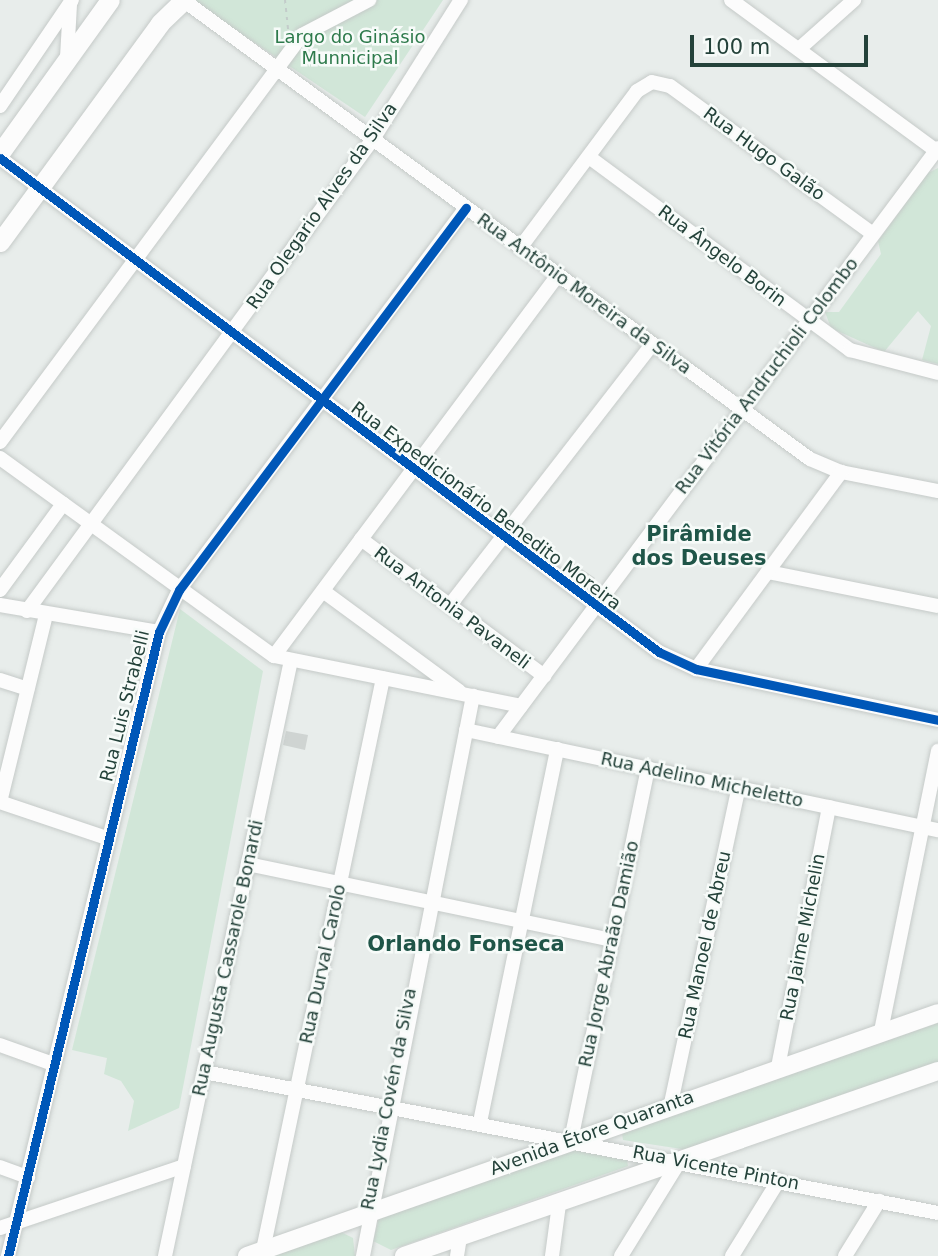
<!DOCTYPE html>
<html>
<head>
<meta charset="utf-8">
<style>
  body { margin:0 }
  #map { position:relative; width:938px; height:1256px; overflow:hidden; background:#e8edeb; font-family:"DejaVu Sans",sans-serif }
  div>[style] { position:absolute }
  .green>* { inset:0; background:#d1e6d8 }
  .building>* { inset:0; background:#cfd4d2 }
  .path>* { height:2px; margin-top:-1px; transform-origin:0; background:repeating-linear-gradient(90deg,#c3ccca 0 3.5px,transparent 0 8.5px) }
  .roads { filter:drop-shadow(0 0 2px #c5cac8) drop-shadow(0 0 2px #c5cac8) }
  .minor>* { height:14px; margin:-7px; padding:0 7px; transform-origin:7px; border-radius:7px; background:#fcfcfc }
  .tertiary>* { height:18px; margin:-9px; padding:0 9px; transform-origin:9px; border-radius:9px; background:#fcfcfc }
  .secondary>* { height:19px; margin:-9.5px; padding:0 9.5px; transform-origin:9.5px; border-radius:9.5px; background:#fcfcfc }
  .cycleway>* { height:9px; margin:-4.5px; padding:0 4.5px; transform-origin:4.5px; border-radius:4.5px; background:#0057b8 }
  span { translate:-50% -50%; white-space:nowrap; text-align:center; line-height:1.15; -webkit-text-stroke:5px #f7fbf9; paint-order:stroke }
  .park-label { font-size:18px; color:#2d7a4b }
  .street-label { font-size:18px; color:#24423a }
  .quarter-label { font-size:21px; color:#1f5548; font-weight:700 }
  .scale { position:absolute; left:690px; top:35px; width:178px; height:32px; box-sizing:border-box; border:4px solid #24423a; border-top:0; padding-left:9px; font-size:21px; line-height:24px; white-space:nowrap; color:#24423a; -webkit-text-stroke:5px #f7fbf9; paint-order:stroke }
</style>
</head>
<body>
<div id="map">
  <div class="green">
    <i style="clip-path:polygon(191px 0,443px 0,365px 117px)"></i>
    <i style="clip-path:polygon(938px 168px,938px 364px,922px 360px,931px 326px,918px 311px,884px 352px,831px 328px,825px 312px,839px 312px,881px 254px,878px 241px,928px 173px)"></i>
    <i style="clip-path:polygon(180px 609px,263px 671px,179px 1108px,128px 1131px,134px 1101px,121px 1081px,104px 1074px,107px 1058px,72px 1050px)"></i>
    <i style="clip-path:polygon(938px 1023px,938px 1067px,688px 1150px,623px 1140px,622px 1133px)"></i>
    <i style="clip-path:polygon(575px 1148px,627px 1160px,628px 1166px,391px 1250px,373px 1241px,379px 1218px)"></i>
    <i style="clip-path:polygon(341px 1232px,353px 1238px,355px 1256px,266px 1256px)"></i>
  </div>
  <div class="building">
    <i style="clip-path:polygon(573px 563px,595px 578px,588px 587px,565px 570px)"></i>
    <i style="clip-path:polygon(286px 731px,308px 735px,305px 750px,283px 745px)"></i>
  </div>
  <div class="path">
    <i style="left:285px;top:0;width:30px;rotate:84deg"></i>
  </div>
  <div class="roads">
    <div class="minor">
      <i style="left:183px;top:0;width:777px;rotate:36.21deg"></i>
      <i style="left:810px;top:459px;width:34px;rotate:23deg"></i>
      <i style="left:841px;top:472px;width:99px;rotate:11.1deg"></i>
      <i style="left:731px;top:0;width:257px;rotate:36.3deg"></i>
      <i style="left:799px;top:49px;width:74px;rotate:-41.7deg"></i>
      <i style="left:67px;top:58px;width:53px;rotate:-86.8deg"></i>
      <i style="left:0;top:106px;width:128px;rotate:-55.8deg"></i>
      <i style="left:589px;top:157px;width:325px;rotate:36.5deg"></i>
      <i style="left:850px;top:350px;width:91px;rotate:14.6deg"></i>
      <i style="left:0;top:158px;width:824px;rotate:36.86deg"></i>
      <i style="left:659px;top:652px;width:41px;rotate:24.7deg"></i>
      <i style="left:696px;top:669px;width:247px;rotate:11.9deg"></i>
      <i style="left:520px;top:248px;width:196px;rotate:-53.3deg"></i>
      <i style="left:637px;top:91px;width:17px;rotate:-31deg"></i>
      <i style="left:652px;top:82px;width:18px;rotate:13deg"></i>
      <i style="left:670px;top:86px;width:251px;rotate:36.1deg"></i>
      <i style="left:0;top:442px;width:507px;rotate:-53.42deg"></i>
      <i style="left:302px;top:35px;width:76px;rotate:-27.6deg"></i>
      <i style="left:0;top:458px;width:338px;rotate:35.9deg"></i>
      <i style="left:274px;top:656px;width:252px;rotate:11.4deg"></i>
      <i style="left:361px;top:539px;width:229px;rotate:36.8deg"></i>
      <i style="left:768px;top:572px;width:173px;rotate:11.3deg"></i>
      <i style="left:0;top:590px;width:107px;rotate:-53.8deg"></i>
      <i style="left:323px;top:591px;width:169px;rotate:36.3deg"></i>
      <i style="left:0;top:605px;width:161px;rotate:9.6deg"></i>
      <i style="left:450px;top:605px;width:329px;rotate:-52.2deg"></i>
      <i style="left:27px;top:611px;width:585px;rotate:-53.76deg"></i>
      <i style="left:373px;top:139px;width:165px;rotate:-57.7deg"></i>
      <i style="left:274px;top:656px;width:475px;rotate:-53.3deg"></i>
      <i style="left:696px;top:669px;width:245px;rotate:-53.6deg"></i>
      <i style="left:0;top:680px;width:29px;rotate:18deg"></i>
      <i style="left:466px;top:730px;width:482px;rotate:12deg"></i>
      <i style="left:498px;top:737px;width:735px;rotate:-53.24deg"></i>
      <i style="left:0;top:802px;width:193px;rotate:-76.2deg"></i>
      <i style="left:0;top:802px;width:113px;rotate:18.6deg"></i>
      <i style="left:248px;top:864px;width:372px;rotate:11.8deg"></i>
      <i style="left:881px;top:1031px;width:286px;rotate:-78.5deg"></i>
      <i style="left:0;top:1045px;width:56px;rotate:19.7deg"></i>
      <i style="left:778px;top:1067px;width:265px;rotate:-78.9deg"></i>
      <i style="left:204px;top:1072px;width:747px;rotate:10.87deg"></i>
      <i style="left:671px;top:1103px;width:323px;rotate:-77.9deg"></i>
      <i style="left:480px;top:1122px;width:381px;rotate:-78.3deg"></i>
      <i style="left:571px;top:1140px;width:380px;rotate:-78.3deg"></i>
      <i style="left:0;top:1167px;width:30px;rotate:20deg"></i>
      <i style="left:0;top:1228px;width:194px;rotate:-18.6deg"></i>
      <i style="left:263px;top:1250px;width:584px;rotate:-78.15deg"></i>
      <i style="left:8px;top:1256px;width:642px;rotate:-76.4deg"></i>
      <i style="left:159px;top:632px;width:47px;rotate:-64.5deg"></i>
      <i style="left:179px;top:590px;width:478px;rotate:-53.1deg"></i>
      <i style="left:165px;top:1256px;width:609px;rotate:-78.06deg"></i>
      <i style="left:363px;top:1256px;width:571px;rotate:-78.89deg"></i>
      <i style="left:457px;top:1256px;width:19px;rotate:-81deg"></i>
      <i style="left:552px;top:1256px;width:52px;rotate:-82.3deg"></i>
      <i style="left:621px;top:1256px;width:114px;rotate:-58.3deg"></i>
      <i style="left:732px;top:1256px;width:89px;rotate:-58.3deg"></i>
      <i style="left:845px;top:1256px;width:65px;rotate:-58.3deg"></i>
    </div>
    <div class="tertiary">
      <i style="left:247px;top:1256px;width:732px;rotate:-19.37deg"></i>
      <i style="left:404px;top:1256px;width:565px;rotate:-19.11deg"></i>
    </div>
    <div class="secondary">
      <i style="left:0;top:153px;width:188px;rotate:-54.3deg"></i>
      <i style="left:0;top:242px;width:271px;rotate:-53.8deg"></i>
      <i style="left:160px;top:23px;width:33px;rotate:-44deg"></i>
    </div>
  </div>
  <div class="cycleway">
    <i style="left:0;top:158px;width:824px;rotate:36.86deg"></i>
    <i style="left:659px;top:652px;width:41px;rotate:24.7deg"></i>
    <i style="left:696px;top:669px;width:247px;rotate:11.9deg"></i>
    <i style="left:8px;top:1256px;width:642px;rotate:-76.4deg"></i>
    <i style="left:159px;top:632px;width:47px;rotate:-64.5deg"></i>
    <i style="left:179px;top:590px;width:478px;rotate:-53.1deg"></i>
  </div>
  <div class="park-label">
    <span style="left:350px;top:48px">Largo do Ginásio<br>Munnicipal</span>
  </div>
  <div class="street-label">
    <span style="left:764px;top:154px;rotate:36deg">Rua Hugo Galão</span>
    <span style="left:322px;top:206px;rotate:-55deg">Rua Olegario Alves da Silva</span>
    <span style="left:722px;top:256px;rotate:37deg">Rua Ângelo Borin</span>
    <span style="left:584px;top:294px;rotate:36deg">Rua Antônio Moreira da Silva</span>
    <span style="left:767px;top:376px;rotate:-53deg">Rua Vitória Andruchioli Colombo</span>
    <span style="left:486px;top:506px;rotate:37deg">Rua Expedicionário Benedito Moreira</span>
    <span style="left:452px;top:608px;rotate:37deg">Rua Antonia Pavaneli</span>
    <span style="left:125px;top:706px;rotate:-76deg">Rua Luis Strabelli</span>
    <span style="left:702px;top:780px;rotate:12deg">Rua Adelino Micheletto</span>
    <span style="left:803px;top:937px;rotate:-79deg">Rua Jaime Michelin</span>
    <span style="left:705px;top:945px;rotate:-78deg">Rua Manoel de Abreu</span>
    <span style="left:609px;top:954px;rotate:-78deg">Rua Jorge Abraão Damião</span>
    <span style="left:228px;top:958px;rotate:-78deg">Rua Augusta Cassarole Bonardi</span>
    <span style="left:323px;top:964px;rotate:-78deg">Rua Durval Carolo</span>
    <span style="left:389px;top:1099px;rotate:-79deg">Rua Lydia Covén da Silva</span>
    <span style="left:592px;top:1133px;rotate:-20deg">Avenida Étore Quaranta</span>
    <span style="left:716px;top:1168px;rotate:11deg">Rua Vicente Pinton</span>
  </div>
  <div class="quarter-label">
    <span style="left:699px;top:546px">Pirâmide<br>dos Deuses</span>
    <span style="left:466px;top:944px">Orlando Fonseca</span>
  </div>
  <div class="scale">100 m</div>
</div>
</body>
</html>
